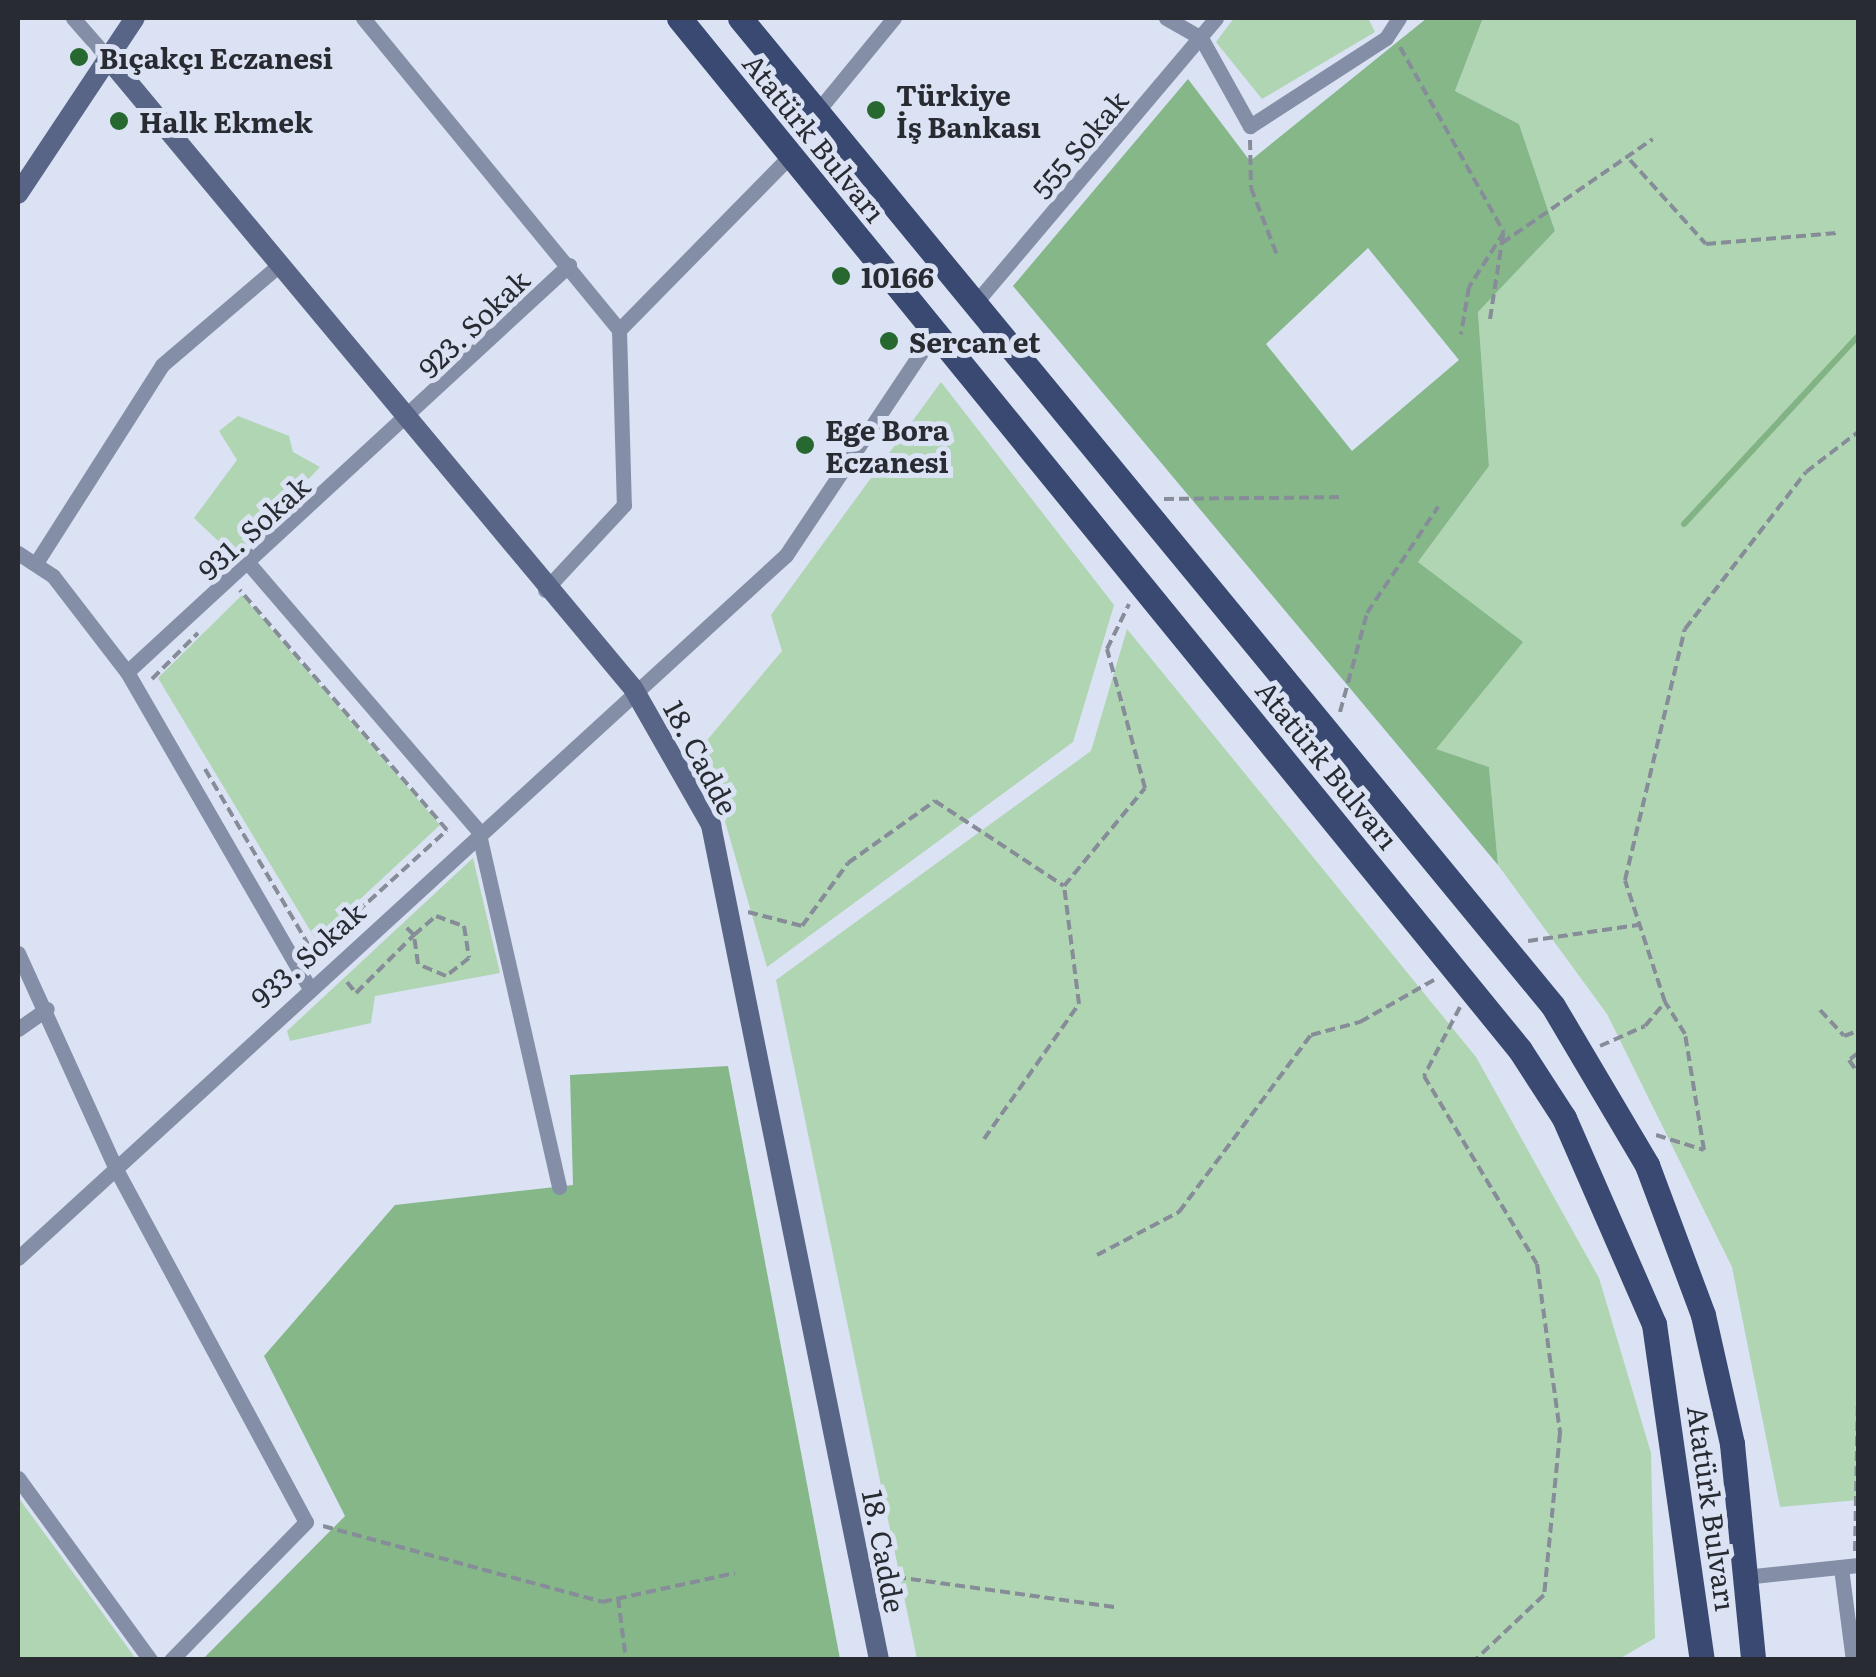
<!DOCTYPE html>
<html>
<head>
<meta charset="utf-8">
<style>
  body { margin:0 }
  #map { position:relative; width:1876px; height:1677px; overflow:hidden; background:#dae2f3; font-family:Literata,serif }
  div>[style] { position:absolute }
  .green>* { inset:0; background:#b0d5b2 }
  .forest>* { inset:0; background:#85b789 }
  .stream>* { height:6px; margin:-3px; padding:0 3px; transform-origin:3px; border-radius:3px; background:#81b385 }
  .path>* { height:4px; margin-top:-2px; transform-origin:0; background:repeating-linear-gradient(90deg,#868c98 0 10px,transparent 0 15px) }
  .street>* { height:15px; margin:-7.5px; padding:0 7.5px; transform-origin:7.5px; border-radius:7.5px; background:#848ea6 }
  .secondary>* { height:20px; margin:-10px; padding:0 10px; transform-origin:10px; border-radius:10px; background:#586587 }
  .primary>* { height:25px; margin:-12.5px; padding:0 12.5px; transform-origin:12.5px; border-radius:12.5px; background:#394971 }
  .dots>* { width:28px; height:28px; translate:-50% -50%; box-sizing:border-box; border:5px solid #dae2f3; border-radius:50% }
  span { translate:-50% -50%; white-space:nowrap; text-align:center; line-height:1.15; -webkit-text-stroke:10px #dae2f3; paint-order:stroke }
  .poi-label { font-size:28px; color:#282b31; font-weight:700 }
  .left { translate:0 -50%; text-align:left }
  .street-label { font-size:28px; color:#282b31 }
  .frame { position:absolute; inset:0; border:20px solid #282b31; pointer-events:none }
</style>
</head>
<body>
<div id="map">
  <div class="green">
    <i style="clip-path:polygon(1234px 18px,1368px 18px,1375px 32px,1262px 99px,1216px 42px)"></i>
    <i style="clip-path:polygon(1483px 18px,1858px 18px,1858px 1500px,1780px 1507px,1732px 1267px,1607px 1014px,1498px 865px,1489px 767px,1435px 749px,1418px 562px,1489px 466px,1478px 312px,1555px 231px,1519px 124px,1455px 91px)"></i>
    <i style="clip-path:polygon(941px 382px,1114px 605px,1073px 742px,767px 967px,703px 745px,782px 651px,771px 615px)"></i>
    <i style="clip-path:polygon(238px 416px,289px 436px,293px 452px,320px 467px,235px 557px,194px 518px,237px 460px,219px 431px)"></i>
    <i style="clip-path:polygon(242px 595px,440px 825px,316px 940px,158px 678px)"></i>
    <i style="clip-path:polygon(1127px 629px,1476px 1057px,1599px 1278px,1651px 1453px,1655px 1638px,1619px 1659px,917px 1659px,776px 980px,1091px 751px)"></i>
    <i style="clip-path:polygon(473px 858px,500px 973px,375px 996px,371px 1023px,290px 1041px,287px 1031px)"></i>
    <i style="clip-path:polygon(18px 1497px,136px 1659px,18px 1658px)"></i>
  </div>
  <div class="forest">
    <i style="clip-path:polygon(evenodd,1427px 18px,1483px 18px,1455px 91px,1519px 124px,1555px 231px,1478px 312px,1489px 466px,1418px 562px,1523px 642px,1436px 749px,1489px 767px,1498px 865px,1013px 286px,1188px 79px,1250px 161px,1427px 18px,1368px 248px,1459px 360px,1352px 451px,1266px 344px,1368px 248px)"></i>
    <i style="clip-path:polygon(728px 1066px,840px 1659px,202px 1660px,345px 1516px,264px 1356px,395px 1205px,573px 1185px,570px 1075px)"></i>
  </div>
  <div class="stream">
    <i style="left:1684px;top:524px;width:256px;rotate:-47.2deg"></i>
  </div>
  <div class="path">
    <i style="left:1400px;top:47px;width:212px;rotate:60.7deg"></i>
    <i style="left:1504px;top:232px;width:65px;rotate:122.5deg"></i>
    <i style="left:1469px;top:287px;width:48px;rotate:99.7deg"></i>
    <i style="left:1250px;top:140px;width:48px;rotate:88.8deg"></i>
    <i style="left:1251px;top:188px;width:72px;rotate:68.8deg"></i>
    <i style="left:1630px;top:160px;width:113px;rotate:47.9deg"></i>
    <i style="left:1706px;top:244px;width:131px;rotate:-4.8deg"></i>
    <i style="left:1502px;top:243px;width:183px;rotate:-34.6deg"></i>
    <i style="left:1490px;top:319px;width:85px;rotate:-81.2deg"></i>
    <i style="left:1164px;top:499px;width:180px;rotate:-0.6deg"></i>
    <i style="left:152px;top:679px;width:65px;rotate:-45deg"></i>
    <i style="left:1340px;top:712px;width:103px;rotate:-74.7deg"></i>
    <i style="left:1367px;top:613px;width:128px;rotate:-56.2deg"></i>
    <i style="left:205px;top:769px;width:212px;rotate:59.5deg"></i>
    <i style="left:313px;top:952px;width:181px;rotate:-42.3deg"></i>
    <i style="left:447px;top:830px;width:317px;rotate:-130.8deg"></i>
    <i style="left:748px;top:912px;width:56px;rotate:14.5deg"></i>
    <i style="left:802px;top:926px;width:78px;rotate:-53.9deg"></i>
    <i style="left:848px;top:863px;width:107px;rotate:-35.5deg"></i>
    <i style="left:935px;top:801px;width:154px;rotate:33.4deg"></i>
    <i style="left:1064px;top:886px;width:127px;rotate:-50.4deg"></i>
    <i style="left:1145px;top:788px;width:144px;rotate:-105.3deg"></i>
    <i style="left:1107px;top:649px;width:50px;rotate:-63.9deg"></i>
    <i style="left:1528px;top:941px;width:111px;rotate:-8.3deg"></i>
    <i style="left:347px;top:982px;width:14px;rotate:51deg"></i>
    <i style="left:356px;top:993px;width:82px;rotate:-45deg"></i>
    <i style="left:414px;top:935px;width:29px;rotate:-41deg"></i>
    <i style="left:436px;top:916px;width:30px;rotate:20deg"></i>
    <i style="left:464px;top:926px;width:32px;rotate:81deg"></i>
    <i style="left:469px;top:958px;width:29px;rotate:142deg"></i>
    <i style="left:446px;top:976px;width:30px;rotate:-157deg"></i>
    <i style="left:418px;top:964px;width:29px;rotate:-98deg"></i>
    <i style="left:414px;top:935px;width:13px;rotate:-135deg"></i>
    <i style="left:1460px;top:1007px;width:78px;rotate:117.6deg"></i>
    <i style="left:1424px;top:1076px;width:219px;rotate:59deg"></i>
    <i style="left:1537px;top:1264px;width:171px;rotate:82.2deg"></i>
    <i style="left:1560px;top:1433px;width:163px;rotate:95.6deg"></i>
    <i style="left:1544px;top:1595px;width:95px;rotate:136.7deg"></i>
    <i style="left:1820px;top:1010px;width:35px;rotate:47deg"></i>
    <i style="left:1844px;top:1036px;width:15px;rotate:-20deg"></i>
    <i style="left:1600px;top:1046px;width:49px;rotate:-24deg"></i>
    <i style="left:1645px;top:1026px;width:31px;rotate:-50deg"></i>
    <i style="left:1858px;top:1053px;width:11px;rotate:142deg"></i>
    <i style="left:1849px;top:1060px;width:16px;rotate:55deg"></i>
    <i style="left:1656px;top:1135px;width:50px;rotate:17.4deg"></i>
    <i style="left:1704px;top:1150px;width:118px;rotate:-99.3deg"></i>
    <i style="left:1685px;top:1034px;width:38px;rotate:-122deg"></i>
    <i style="left:1665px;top:1002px;width:128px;rotate:-108.2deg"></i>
    <i style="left:1625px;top:880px;width:258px;rotate:-76.6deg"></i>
    <i style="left:1685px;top:629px;width:198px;rotate:-52.4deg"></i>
    <i style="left:1806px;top:472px;width:66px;rotate:-37.6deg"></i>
    <i style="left:984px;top:1139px;width:165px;rotate:-54.9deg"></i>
    <i style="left:1079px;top:1004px;width:119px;rotate:-97.2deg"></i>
    <i style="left:1097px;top:1255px;width:93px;rotate:-27.7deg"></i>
    <i style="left:1179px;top:1212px;width:221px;rotate:-53.3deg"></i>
    <i style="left:1311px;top:1035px;width:51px;rotate:-14.9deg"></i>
    <i style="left:1360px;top:1022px;width:89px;rotate:-29.7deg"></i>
    <i style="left:323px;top:1526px;width:289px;rotate:15.2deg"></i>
    <i style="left:602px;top:1602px;width:136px;rotate:-12.3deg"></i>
    <i style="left:1855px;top:1551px;width:161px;rotate:-88.9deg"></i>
    <i style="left:881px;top:1575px;width:237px;rotate:7.8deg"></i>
    <i style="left:618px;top:1598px;width:63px;rotate:82.6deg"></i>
  </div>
  <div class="street">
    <i style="left:73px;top:18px;width:52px;rotate:48.9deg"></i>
    <i style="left:363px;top:18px;width:404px;rotate:50.6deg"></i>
    <i style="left:619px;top:330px;width:175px;rotate:88.4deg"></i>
    <i style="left:624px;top:505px;width:116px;rotate:132.9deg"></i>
    <i style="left:1166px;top:18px;width:40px;rotate:29.7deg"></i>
    <i style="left:1201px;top:38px;width:101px;rotate:60.9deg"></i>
    <i style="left:1250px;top:126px;width:162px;rotate:-32.9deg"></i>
    <i style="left:1386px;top:38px;width:24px;rotate:-57deg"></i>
    <i style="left:820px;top:108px;width:117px;rotate:-50.6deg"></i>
    <i style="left:977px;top:301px;width:370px;rotate:-49.8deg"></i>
    <i style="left:619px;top:330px;width:245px;rotate:-45.5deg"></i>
    <i style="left:18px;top:553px;width:42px;rotate:33.3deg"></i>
    <i style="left:53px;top:576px;width:121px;rotate:52.4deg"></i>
    <i style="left:127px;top:672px;width:360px;rotate:60deg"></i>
    <i style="left:36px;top:563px;width:235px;rotate:-57.5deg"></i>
    <i style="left:162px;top:365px;width:154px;rotate:-40.5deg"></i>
    <i style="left:249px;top:564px;width:351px;rotate:49.3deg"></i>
    <i style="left:478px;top:830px;width:366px;rotate:77.2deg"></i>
    <i style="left:127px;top:672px;width:601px;rotate:-42.64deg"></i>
    <i style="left:18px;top:953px;width:242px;rotate:65.6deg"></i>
    <i style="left:118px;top:1173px;width:396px;rotate:61.7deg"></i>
    <i style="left:306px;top:1522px;width:193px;rotate:134.4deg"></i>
    <i style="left:18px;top:1029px;width:35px;rotate:-35deg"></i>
    <i style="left:18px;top:1258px;width:1041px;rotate:-42.47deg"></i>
    <i style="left:786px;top:555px;width:268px;rotate:-56.3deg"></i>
    <i style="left:18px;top:1478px;width:225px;rotate:54deg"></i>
    <i style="left:1841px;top:1568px;width:93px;rotate:82.6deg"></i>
    <i style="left:1744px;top:1577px;width:115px;rotate:-6deg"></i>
  </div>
  <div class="secondary">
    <i style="left:107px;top:57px;width:821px;rotate:50.19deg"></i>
    <i style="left:633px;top:688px;width:158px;rotate:60.3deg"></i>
    <i style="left:711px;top:825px;width:852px;rotate:78.62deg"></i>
    <i style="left:18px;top:194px;width:211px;rotate:-56.4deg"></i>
  </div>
  <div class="primary">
    <i style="left:679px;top:18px;width:1331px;rotate:50.82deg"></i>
    <i style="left:1520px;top:1050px;width:81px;rotate:57.1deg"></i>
    <i style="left:1564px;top:1118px;width:225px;rotate:66.4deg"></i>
    <i style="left:1654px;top:1324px;width:339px;rotate:81.9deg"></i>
    <i style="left:740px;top:18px;width:1279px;rotate:50.55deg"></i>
    <i style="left:1553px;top:1006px;width:185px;rotate:59.4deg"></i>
    <i style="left:1647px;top:1165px;width:160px;rotate:69.5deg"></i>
    <i style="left:1703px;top:1315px;width:132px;rotate:77.3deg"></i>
    <i style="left:1732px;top:1444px;width:217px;rotate:84.4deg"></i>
  </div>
  <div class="dots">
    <i style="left:79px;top:57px;background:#276831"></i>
    <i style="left:876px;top:110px;background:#276831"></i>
    <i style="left:119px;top:121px;background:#276831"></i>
    <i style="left:841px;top:276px;background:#276831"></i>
    <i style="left:889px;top:341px;background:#276831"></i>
    <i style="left:805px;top:445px;background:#276831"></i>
  </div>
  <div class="poi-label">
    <span class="left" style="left:99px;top:57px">Bıçakçı Eczanesi</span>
    <span class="left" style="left:896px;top:110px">Türkiye<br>İş Bankası</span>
    <span class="left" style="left:139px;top:121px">Halk Ekmek</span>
    <span class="left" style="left:861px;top:276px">10166</span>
    <span class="left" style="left:909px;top:341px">Sercan et</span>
    <span class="left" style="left:825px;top:445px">Ege Bora<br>Eczanesi</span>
  </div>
  <div class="street-label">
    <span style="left:815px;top:137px;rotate:51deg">Atatürk Bulvarı</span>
    <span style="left:1079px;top:144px;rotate:-50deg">555 Sokak</span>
    <span style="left:473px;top:323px;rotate:-44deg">923. Sokak</span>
    <span style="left:253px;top:527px;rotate:-42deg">931. Sokak</span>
    <span style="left:702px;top:757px;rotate:62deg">18. Cadde</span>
    <span style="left:1328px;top:764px;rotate:51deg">Atatürk Bulvarı</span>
    <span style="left:307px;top:954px;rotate:-42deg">933. Sokak</span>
    <span style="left:1713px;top:1508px;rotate:82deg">Atatürk Bulvarı</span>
    <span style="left:885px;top:1551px;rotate:79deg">18. Cadde</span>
  </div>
  <div class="frame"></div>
</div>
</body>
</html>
